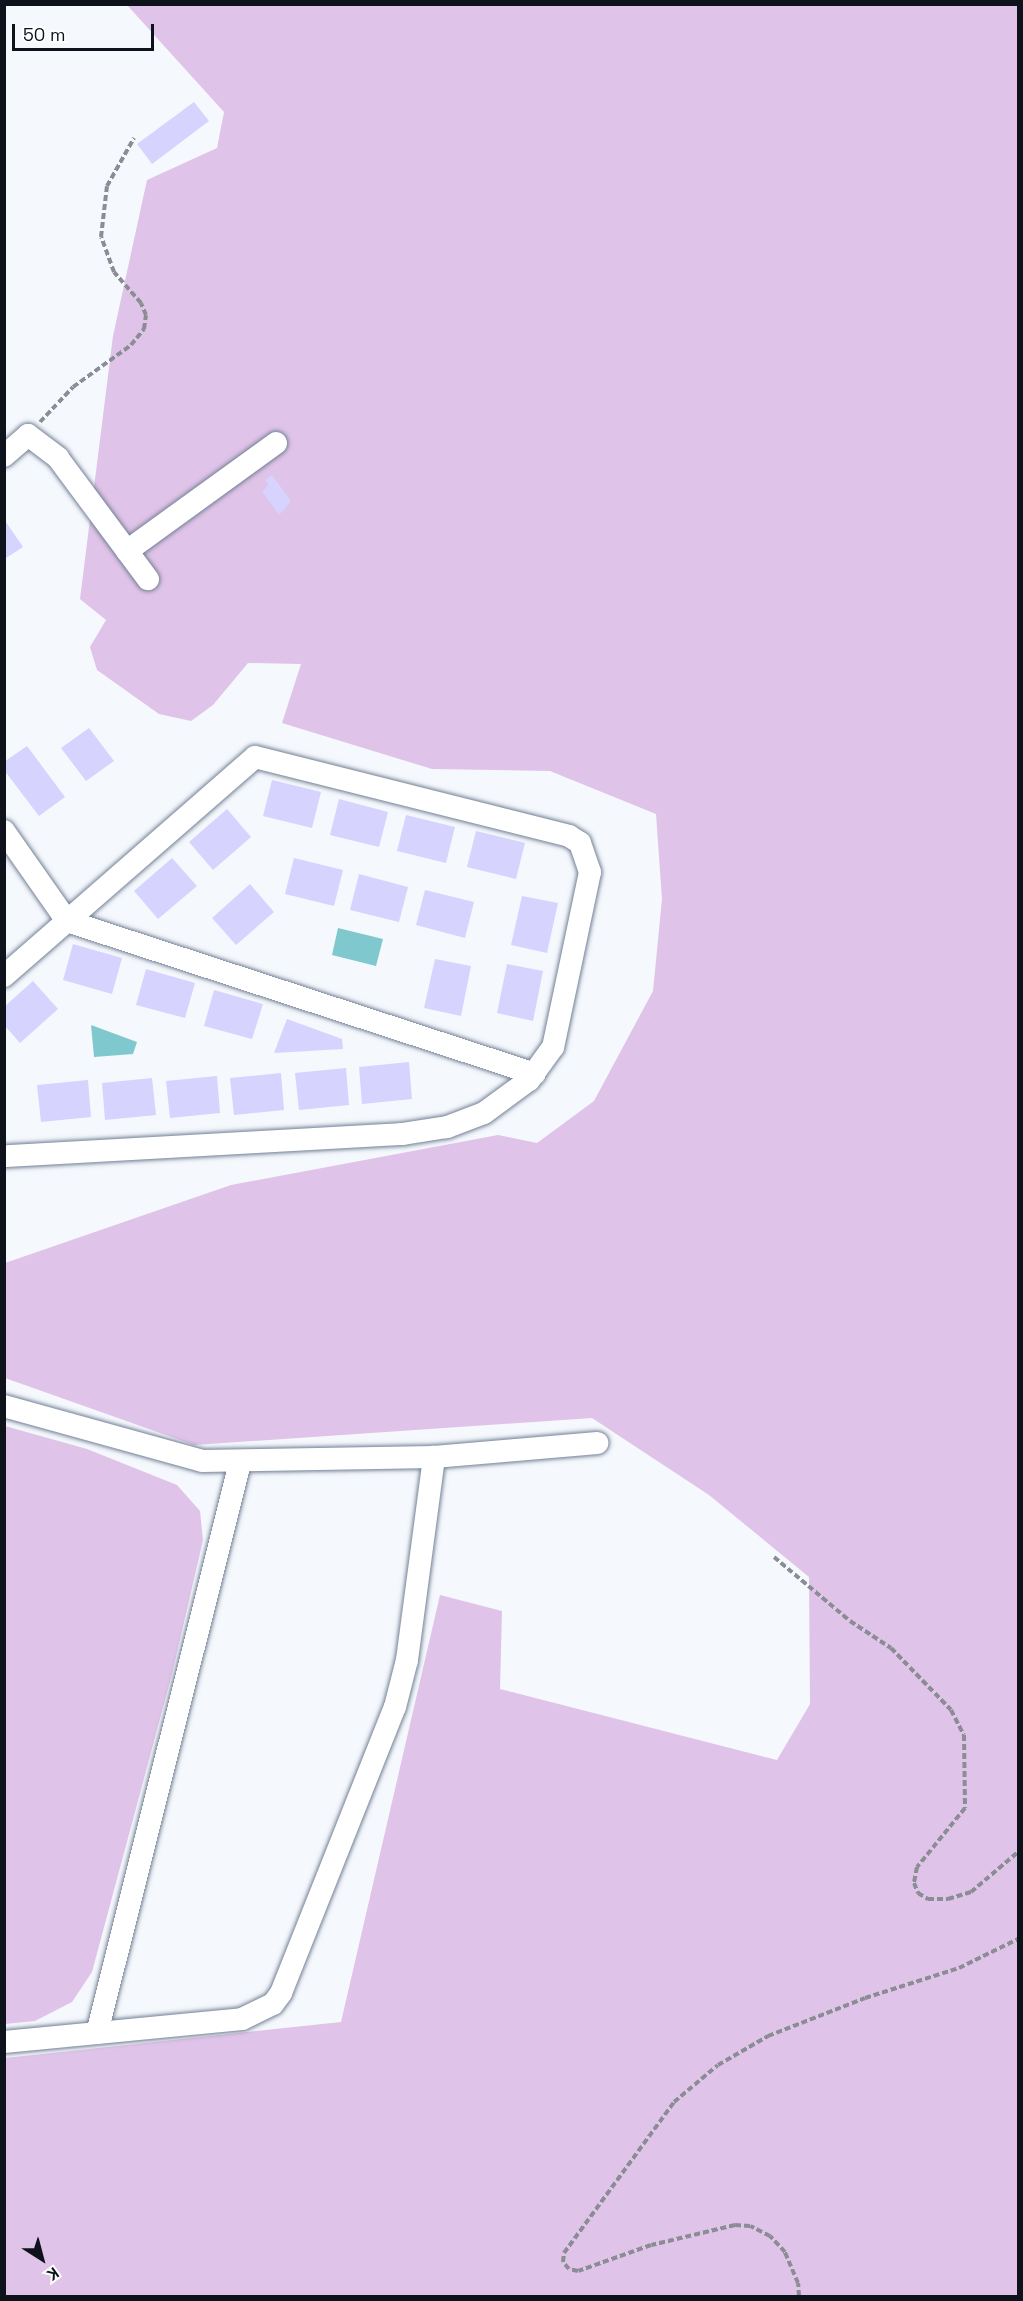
<!DOCTYPE html>
<html>
<head>
<meta charset="utf-8">
<style>
  body { margin:0 }
  #map { position:relative; width:1023px; height:2301px; overflow:hidden; background:#f5f8fd; font-family:"Space Grotesk",sans-serif }
  div>[style] { position:absolute }
  .green>* { inset:0; background:#e0c3e8 }
  .water>* { inset:0; background:#7fc9ce }
  .building>* { inset:0; background:#d6d3fe }
  .path>* { height:4px; margin-top:-2px; transform-origin:0; background:repeating-linear-gradient(90deg,#8a8e94 0 6px,transparent 0 9px) }
  .roads { filter:drop-shadow(0 0 2px #738096) drop-shadow(0 0 2px #738096) }
  .street>* { height:22px; margin:-11px; padding:0 11px; transform-origin:11px; border-radius:11px; background:#fff }
  span { translate:-50% -50%; white-space:nowrap; text-align:center; line-height:1.15; -webkit-text-stroke:4.5px #fff; paint-order:stroke }
  .frame { position:absolute; inset:0; border:6px solid #0e131b; pointer-events:none }
  .north { position:absolute; left:12px; top:2229px; width:60px; height:60px; -webkit-text-stroke:4px #fff; paint-order:stroke; rotate:144deg; font-size:16px; font-weight:700; line-height:24px; text-align:center; color:#0e131b }
  .north::after { content:''; display:block; margin:auto; width:21px; height:27px; background:#0e131b; clip-path:polygon(50% 0,100% 100%,50% 72%,0 100%) }
  .scale { position:absolute; left:12px; top:24px; width:142px; height:27px; box-sizing:border-box; border:3px solid #0e131b; border-top:0; padding-left:8px; font-size:18px; line-height:21px; white-space:nowrap; color:#0e131b; -webkit-text-stroke:4px #fff; paint-order:stroke }
</style>
</head>
<body>
<div id="map">
  <div class="green">
    <i style="clip-path:polygon(127px 5px,1018px 5px,1018px 2296px,5px 2296px,5px 2058px,341px 2022px,440px 1595px,502px 1611px,500px 1689px,777px 1760px,810px 1704px,809px 1577px,709px 1495px,592px 1418px,194px 1445px,5px 1378px,5px 1263px,231px 1185px,498px 1135px,537px 1143px,594px 1101px,653px 991px,662px 899px,656px 814px,550px 771px,432px 769px,282px 723px,301px 664px,248px 663px,213px 705px,191px 721px,159px 714px,97px 670px,90px 647px,106px 620px,80px 599px,113px 336px,147px 180px,217px 148px,224px 112px)"></i>
    <i style="clip-path:polygon(5px 1426px,87px 1449px,177px 1485px,200px 1511px,203px 1540px,172px 1674px,92px 1972px,72px 2002px,35px 2021px,5px 2024px)"></i>
  </div>
  <div class="water">
    <i style="clip-path:polygon(338px 928px,383px 939px,376px 966px,332px 955px)"></i>
    <i style="clip-path:polygon(91px 1025px,137px 1042px,133px 1054px,94px 1057px)"></i>
  </div>
  <div class="building">
    <i style="clip-path:polygon(194px 102px,209px 121px,152px 164px,137px 144px)"></i>
    <i style="clip-path:polygon(272px 475px,291px 501px,279px 515px,262px 491px,269px 485px,265px 480px)"></i>
    <i style="clip-path:polygon(6px 522px,23px 547px,6px 558px,4px 563px)"></i>
    <i style="clip-path:polygon(89px 728px,114px 761px,86px 781px,61px 748px)"></i>
    <i style="clip-path:polygon(27px 746px,65px 797px,39px 816px,4px 770px,4px 762px)"></i>
    <i style="clip-path:polygon(272px 780px,321px 792px,312px 828px,263px 816px)"></i>
    <i style="clip-path:polygon(339px 799px,388px 812px,379px 847px,330px 835px)"></i>
    <i style="clip-path:polygon(227px 809px,251px 837px,213px 870px,189px 842px)"></i>
    <i style="clip-path:polygon(406px 815px,455px 827px,446px 863px,397px 851px)"></i>
    <i style="clip-path:polygon(476px 831px,525px 843px,516px 879px,467px 867px)"></i>
    <i style="clip-path:polygon(172px 858px,197px 886px,158px 919px,134px 891px)"></i>
    <i style="clip-path:polygon(294px 858px,343px 870px,334px 906px,285px 894px)"></i>
    <i style="clip-path:polygon(359px 874px,408px 887px,399px 922px,350px 910px)"></i>
    <i style="clip-path:polygon(250px 884px,274px 912px,236px 945px,212px 918px)"></i>
    <i style="clip-path:polygon(425px 890px,474px 902px,465px 938px,416px 925px)"></i>
    <i style="clip-path:polygon(522px 896px,558px 903px,547px 953px,511px 945px)"></i>
    <i style="clip-path:polygon(73px 944px,122px 958px,112px 994px,63px 980px)"></i>
    <i style="clip-path:polygon(435px 959px,471px 966px,461px 1016px,424px 1008px)"></i>
    <i style="clip-path:polygon(507px 964px,543px 971px,533px 1021px,497px 1013px)"></i>
    <i style="clip-path:polygon(146px 969px,195px 983px,185px 1018px,136px 1005px)"></i>
    <i style="clip-path:polygon(33px 981px,58px 1009px,20px 1043px,4px 1025px,4px 1007px)"></i>
    <i style="clip-path:polygon(214px 990px,263px 1004px,252px 1039px,204px 1026px)"></i>
    <i style="clip-path:polygon(287px 1019px,342px 1039px,343px 1049px,274px 1053px)"></i>
    <i style="clip-path:polygon(409px 1062px,412px 1099px,362px 1104px,359px 1067px)"></i>
    <i style="clip-path:polygon(346px 1068px,349px 1105px,299px 1110px,295px 1073px)"></i>
    <i style="clip-path:polygon(281px 1073px,284px 1110px,234px 1115px,230px 1078px)"></i>
    <i style="clip-path:polygon(217px 1076px,220px 1113px,170px 1118px,166px 1081px)"></i>
    <i style="clip-path:polygon(152px 1078px,156px 1115px,105px 1120px,102px 1083px)"></i>
    <i style="clip-path:polygon(88px 1080px,91px 1117px,41px 1122px,37px 1085px)"></i>
  </div>
  <div class="path">
    <i style="left:40px;top:422px;width:48px;rotate:-46.7deg"></i>
    <i style="left:73px;top:387px;width:72px;rotate:-35.9deg"></i>
    <i style="left:131px;top:345px;width:21px;rotate:-51deg"></i>
    <i style="left:144px;top:329px;width:14px;rotate:-82deg"></i>
    <i style="left:146px;top:315px;width:13px;rotate:-113deg"></i>
    <i style="left:141px;top:303px;width:41px;rotate:-131.1deg"></i>
    <i style="left:114px;top:272px;width:37px;rotate:-110deg"></i>
    <i style="left:101px;top:237px;width:51px;rotate:-83.3deg"></i>
    <i style="left:107px;top:186px;width:55px;rotate:-60.6deg"></i>
    <i style="left:774px;top:1557px;width:99px;rotate:40.1deg"></i>
    <i style="left:850px;top:1621px;width:49px;rotate:33.4deg"></i>
    <i style="left:891px;top:1648px;width:86px;rotate:45.9deg"></i>
    <i style="left:951px;top:1710px;width:28px;rotate:63deg"></i>
    <i style="left:964px;top:1735px;width:73px;rotate:89.2deg"></i>
    <i style="left:965px;top:1808px;width:76px;rotate:129.1deg"></i>
    <i style="left:917px;top:1867px;width:16px;rotate:101deg"></i>
    <i style="left:914px;top:1883px;width:11px;rotate:68deg"></i>
    <i style="left:918px;top:1893px;width:12px;rotate:31deg"></i>
    <i style="left:928px;top:1899px;width:20px"></i>
    <i style="left:948px;top:1899px;width:24px;rotate:-17deg"></i>
    <i style="left:971px;top:1892px;width:62px;rotate:-40.4deg"></i>
    <i style="left:799px;top:2296px;width:13px;rotate:-94deg"></i>
    <i style="left:798px;top:2283px;width:34px;rotate:-113deg"></i>
    <i style="left:785px;top:2252px;width:22px;rotate:-133deg"></i>
    <i style="left:770px;top:2236px;width:22px;rotate:-153deg"></i>
    <i style="left:750px;top:2226px;width:15px;rotate:-176deg"></i>
    <i style="left:735px;top:2225px;width:86px;rotate:166.6deg"></i>
    <i style="left:651px;top:2245px;width:77px;rotate:160.4deg"></i>
    <i style="left:578px;top:2271px;width:9px;rotate:-167deg"></i>
    <i style="left:569px;top:2269px;width:9px;rotate:-131deg"></i>
    <i style="left:563px;top:2262px;width:9px;rotate:-84deg"></i>
    <i style="left:564px;top:2253px;width:187px;rotate:-53.9deg"></i>
    <i style="left:674px;top:2102px;width:57px;rotate:-40.1deg"></i>
    <i style="left:718px;top:2065px;width:58px;rotate:-30.1deg"></i>
    <i style="left:768px;top:2036px;width:104px;rotate:-21.4deg"></i>
    <i style="left:865px;top:1998px;width:99px;rotate:-17.7deg"></i>
    <i style="left:959px;top:1968px;width:66px;rotate:-26.2deg"></i>
  </div>
  <div class="roads">
    <div class="street">
      <i style="left:4px;top:456px;width:32px;rotate:-41deg"></i>
      <i style="left:28px;top:435px;width:38px;rotate:37deg"></i>
      <i style="left:58px;top:458px;width:151px;rotate:53.4deg"></i>
      <i style="left:127px;top:551px;width:184px;rotate:-35.9deg"></i>
      <i style="left:4px;top:831px;width:110px;rotate:55deg"></i>
      <i style="left:67px;top:921px;width:492px;rotate:18.1deg"></i>
      <i style="left:4px;top:976px;width:333px;rotate:-41.1deg"></i>
      <i style="left:255px;top:757px;width:324px;rotate:14.1deg"></i>
      <i style="left:569px;top:836px;width:13px;rotate:32deg"></i>
      <i style="left:580px;top:843px;width:31px;rotate:71deg"></i>
      <i style="left:590px;top:872px;width:179px;rotate:101.9deg"></i>
      <i style="left:553px;top:1047px;width:41px;rotate:126deg"></i>
      <i style="left:529px;top:1080px;width:56px;rotate:143.7deg"></i>
      <i style="left:484px;top:1113px;width:40px;rotate:159deg"></i>
      <i style="left:447px;top:1127px;width:46px;rotate:171.2deg"></i>
      <i style="left:402px;top:1134px;width:399px;rotate:176.8deg"></i>
      <i style="left:4px;top:1406px;width:205px;rotate:15.5deg"></i>
      <i style="left:202px;top:1461px;width:232px;rotate:-1deg"></i>
      <i style="left:434px;top:1457px;width:164px;rotate:-4.9deg"></i>
      <i style="left:97px;top:2033px;width:588px;rotate:-75.92deg"></i>
      <i style="left:4px;top:2042px;width:239px;rotate:-5.5deg"></i>
      <i style="left:242px;top:2019px;width:34px;rotate:-26deg"></i>
      <i style="left:273px;top:2004px;width:14px;rotate:-54deg"></i>
      <i style="left:281px;top:1993px;width:308px;rotate:-68.3deg"></i>
      <i style="left:395px;top:1707px;width:49px;rotate:-75.7deg"></i>
      <i style="left:407px;top:1660px;width:205px;rotate:-82.4deg"></i>
    </div>
  </div>
  <div class="frame"></div>
  <div class="north">K</div>
  <div class="scale">50 m</div>
</div>
</body>
</html>
